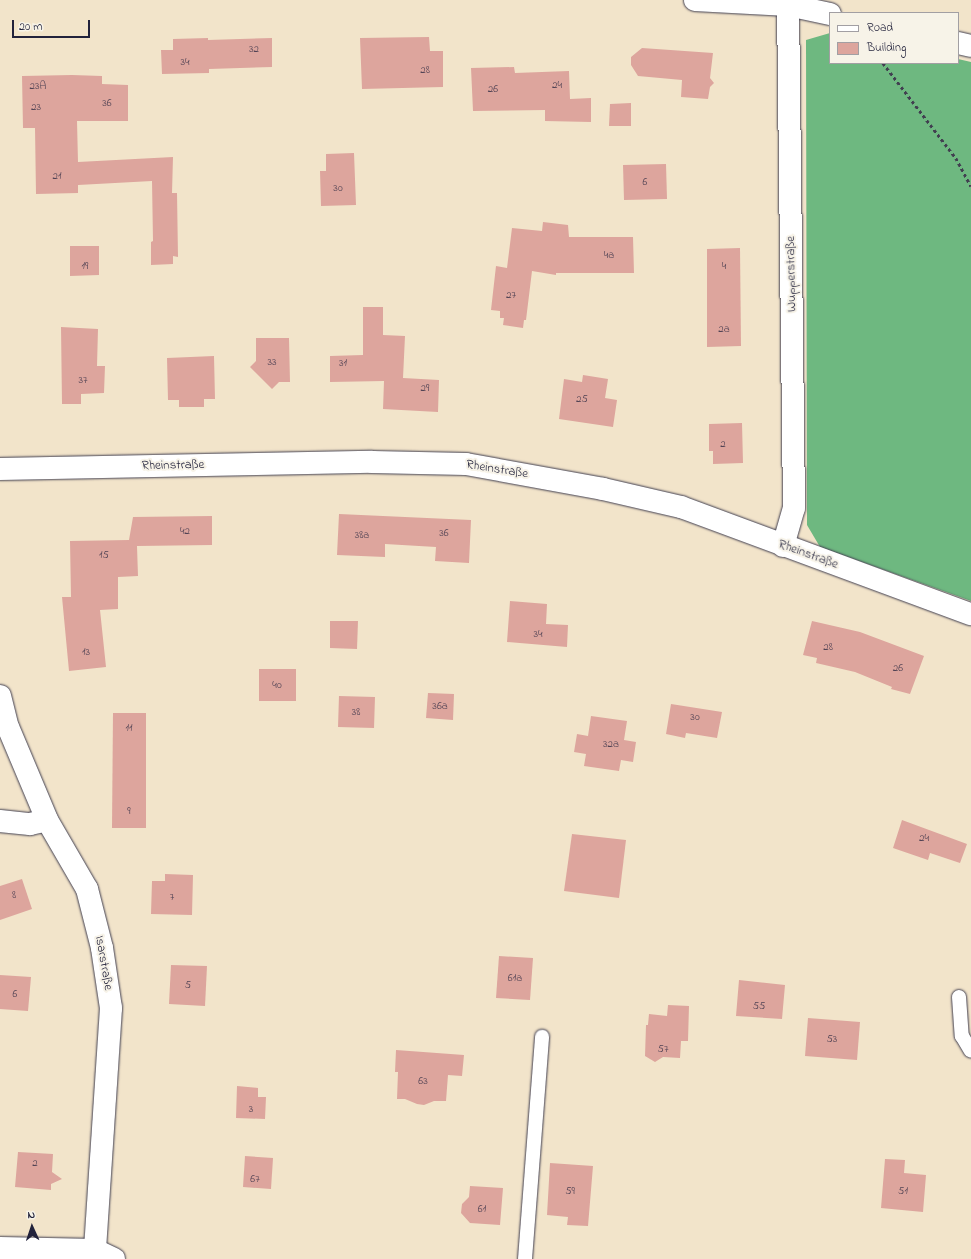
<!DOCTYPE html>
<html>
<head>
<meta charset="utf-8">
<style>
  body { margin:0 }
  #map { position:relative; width:971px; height:1259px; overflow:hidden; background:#f2e4ca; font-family:"Indie Flower",sans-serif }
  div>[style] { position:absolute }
  .forest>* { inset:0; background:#6eb880 }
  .building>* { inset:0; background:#dda59d }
  .path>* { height:2.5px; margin-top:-1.25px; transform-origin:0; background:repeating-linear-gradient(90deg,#413f50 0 3px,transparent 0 6px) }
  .roads { filter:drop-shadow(0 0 1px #413f50) drop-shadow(0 0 1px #413f50) }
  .service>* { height:14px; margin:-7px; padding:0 7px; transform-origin:7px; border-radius:7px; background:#fff }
  .minor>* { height:22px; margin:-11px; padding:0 11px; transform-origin:11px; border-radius:11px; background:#fff }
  span { translate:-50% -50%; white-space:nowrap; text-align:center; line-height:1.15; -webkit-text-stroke:4px #f7f3e8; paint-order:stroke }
  .number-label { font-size:11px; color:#514354 }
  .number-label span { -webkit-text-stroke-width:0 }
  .street-label { font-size:13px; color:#22223b }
  .legend { position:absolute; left:829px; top:12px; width:130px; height:52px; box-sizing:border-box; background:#f7f3e8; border:1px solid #a29fa3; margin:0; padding:5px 7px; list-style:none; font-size:12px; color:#22223b }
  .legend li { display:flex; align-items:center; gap:8px; height:20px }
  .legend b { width:20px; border:1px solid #a29fa3 }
  .north { position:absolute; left:12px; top:1207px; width:40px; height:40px; -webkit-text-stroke:3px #f7f3e8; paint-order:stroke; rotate:357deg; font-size:11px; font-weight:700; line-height:16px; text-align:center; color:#22223b }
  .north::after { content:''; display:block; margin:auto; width:14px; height:18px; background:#22223b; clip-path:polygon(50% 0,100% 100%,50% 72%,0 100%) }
  .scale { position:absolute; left:12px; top:20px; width:78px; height:18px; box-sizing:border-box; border:2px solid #22223b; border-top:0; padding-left:5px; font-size:12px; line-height:14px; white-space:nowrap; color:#22223b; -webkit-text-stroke:3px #f7f3e8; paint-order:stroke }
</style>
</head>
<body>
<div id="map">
  <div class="forest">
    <i style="clip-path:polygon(830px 33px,830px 63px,958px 63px,958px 59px,971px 62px,971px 601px,820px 547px,807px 525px,806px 40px)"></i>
  </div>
  <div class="building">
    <i style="clip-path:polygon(429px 37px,430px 51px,443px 51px,443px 87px,362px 89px,360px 38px)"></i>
    <i style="clip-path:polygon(208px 38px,208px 40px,272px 38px,272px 67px,209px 69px,209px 73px,162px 74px,161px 50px,173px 50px,173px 39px)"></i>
    <i style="clip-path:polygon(642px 48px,713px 53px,710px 78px,714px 83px,710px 87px,708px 99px,681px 97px,682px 80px,638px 76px,631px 65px,631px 57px)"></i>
    <i style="clip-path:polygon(514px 67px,515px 73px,569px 71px,570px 99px,591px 98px,591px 122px,545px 121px,545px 110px,473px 111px,471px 68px)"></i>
    <i style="clip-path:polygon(72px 75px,102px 76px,102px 84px,128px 85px,128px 121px,77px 121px,78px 162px,173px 157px,172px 193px,177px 193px,178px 257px,173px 256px,173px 264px,151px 265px,151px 242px,153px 241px,152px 181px,78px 185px,78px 193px,36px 194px,35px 128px,23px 128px,22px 76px)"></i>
    <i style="clip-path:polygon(631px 103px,631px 126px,609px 126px,610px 104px)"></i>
    <i style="clip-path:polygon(354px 153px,356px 205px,321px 206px,320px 171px,326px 171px,326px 154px)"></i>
    <i style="clip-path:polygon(666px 164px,667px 199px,624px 200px,623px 165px)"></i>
    <i style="clip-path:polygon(543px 222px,568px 225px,569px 237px,633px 237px,634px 273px,556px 273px,556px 275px,532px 271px,526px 320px,524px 320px,523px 328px,503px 325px,504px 318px,500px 318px,500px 311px,491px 310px,496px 266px,507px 268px,512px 228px,542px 231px)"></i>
    <i style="clip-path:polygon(70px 246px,99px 246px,99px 275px,70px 276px)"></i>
    <i style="clip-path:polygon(740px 248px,741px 346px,707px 347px,707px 249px)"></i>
    <i style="clip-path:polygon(363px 307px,383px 307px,383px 335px,405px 336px,403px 378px,439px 380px,438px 412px,383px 409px,384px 381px,330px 382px,330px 356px,363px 355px)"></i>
    <i style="clip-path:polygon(61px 327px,98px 329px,97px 366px,105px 366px,104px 393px,81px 394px,81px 404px,62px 404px)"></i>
    <i style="clip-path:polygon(256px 338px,289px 338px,290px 382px,279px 382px,272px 389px,250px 367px,256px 361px)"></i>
    <i style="clip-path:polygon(214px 356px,215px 399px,204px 399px,204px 407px,179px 407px,179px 400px,168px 400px,167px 358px)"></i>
    <i style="clip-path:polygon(583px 375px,608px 379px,605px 398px,617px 400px,613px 427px,559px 419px,564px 379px,582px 382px)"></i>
    <i style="clip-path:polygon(742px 423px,743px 463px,713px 464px,713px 451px,709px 451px,709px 424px)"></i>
    <i style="clip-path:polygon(339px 514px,471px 520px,469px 563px,435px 561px,436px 547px,385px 544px,385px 557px,337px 555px)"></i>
    <i style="clip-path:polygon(212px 516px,212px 545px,137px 546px,138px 576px,118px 577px,118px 609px,100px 610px,106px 667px,69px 671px,62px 597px,71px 597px,70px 541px,129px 540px,133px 517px)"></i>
    <i style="clip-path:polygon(510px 601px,547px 604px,546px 624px,568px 625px,567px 647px,507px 642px)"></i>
    <i style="clip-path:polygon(330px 621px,358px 621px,357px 649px,330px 648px)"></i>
    <i style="clip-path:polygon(812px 621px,860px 632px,924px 656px,910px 694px,891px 689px,892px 687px,855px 672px,816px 663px,817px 658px,803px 655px)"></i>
    <i style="clip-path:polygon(259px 669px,296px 669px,296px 701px,259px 701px)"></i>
    <i style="clip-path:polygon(428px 693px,454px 694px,453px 720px,426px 718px)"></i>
    <i style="clip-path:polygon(339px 696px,375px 697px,374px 728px,338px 727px)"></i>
    <i style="clip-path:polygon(671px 704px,722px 712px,717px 738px,686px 733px,685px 738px,666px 734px)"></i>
    <i style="clip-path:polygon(113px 713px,146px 713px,146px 828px,112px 828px)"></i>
    <i style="clip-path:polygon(591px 716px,627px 721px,624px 740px,636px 742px,633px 762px,621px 760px,619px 771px,584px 766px,586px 754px,574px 752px,577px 734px,588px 736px)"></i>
    <i style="clip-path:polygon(902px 820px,967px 844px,960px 863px,930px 853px,928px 860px,893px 848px)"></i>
    <i style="clip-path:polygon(572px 834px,626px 840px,619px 898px,564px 891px)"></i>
    <i style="clip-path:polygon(165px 874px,193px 875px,192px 915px,151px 914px,152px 881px,165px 881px)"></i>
    <i style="clip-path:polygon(22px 879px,32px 909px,0 920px,0 886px)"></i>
    <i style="clip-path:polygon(499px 956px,533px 958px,530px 1000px,496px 998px)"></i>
    <i style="clip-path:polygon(171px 965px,207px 966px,205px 1006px,169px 1004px)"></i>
    <i style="clip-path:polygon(0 975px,31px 977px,28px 1011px,0 1009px)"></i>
    <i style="clip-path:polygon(739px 980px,785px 985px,782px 1019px,736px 1016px)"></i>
    <i style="clip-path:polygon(668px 1005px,689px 1006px,688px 1041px,681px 1041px,680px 1058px,663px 1057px,655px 1062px,645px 1056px,646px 1025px,648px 1025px,649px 1014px,667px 1016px)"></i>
    <i style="clip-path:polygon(808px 1018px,860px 1022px,857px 1060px,805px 1056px)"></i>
    <i style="clip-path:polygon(396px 1050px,464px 1055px,462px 1076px,448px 1075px,446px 1101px,434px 1101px,424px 1105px,417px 1104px,405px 1099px,397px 1099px,398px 1072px,395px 1072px)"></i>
    <i style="clip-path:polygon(237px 1086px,258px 1088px,258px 1097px,266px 1097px,265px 1119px,236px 1118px)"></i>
    <i style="clip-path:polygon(18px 1152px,53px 1154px,52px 1172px,62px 1179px,51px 1184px,51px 1190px,15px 1187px)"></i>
    <i style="clip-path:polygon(245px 1156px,273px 1158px,271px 1189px,243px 1187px)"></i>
    <i style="clip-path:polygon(885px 1159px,905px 1160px,904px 1173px,926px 1175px,923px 1212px,881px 1208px)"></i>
    <i style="clip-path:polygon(550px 1163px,593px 1166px,588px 1226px,567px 1225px,568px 1217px,547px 1215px)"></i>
    <i style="clip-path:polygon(470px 1186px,503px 1188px,500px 1225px,470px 1223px,461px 1213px,462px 1204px,469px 1197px)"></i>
  </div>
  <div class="path">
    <i style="left:883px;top:63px;width:120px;rotate:52.5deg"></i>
    <i style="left:956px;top:158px;width:32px;rotate:62deg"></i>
  </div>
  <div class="roads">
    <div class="service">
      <i style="left:959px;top:997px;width:39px;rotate:86deg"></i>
      <i style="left:962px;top:1036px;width:17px;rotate:59deg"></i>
      <i style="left:525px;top:1259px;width:223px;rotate:-85.6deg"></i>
    </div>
    <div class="minor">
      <i style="left:695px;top:0;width:93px;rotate:3.1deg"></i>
      <i style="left:788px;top:5px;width:43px;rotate:12.1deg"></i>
      <i style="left:958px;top:43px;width:13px;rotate:13deg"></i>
      <i style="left:0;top:469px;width:372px;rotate:-1.1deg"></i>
      <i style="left:372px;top:462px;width:94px;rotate:1.2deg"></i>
      <i style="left:466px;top:464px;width:139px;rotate:10.3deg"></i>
      <i style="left:603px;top:489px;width:80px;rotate:13deg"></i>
      <i style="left:681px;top:507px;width:309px;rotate:20.3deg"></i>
      <i style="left:783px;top:546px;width:40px;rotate:-74deg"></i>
      <i style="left:794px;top:508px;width:508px;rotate:-90.68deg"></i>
      <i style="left:0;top:696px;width:32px;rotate:76deg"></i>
      <i style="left:8px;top:727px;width:101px;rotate:67.2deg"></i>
      <i style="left:47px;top:820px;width:80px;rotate:59.9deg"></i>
      <i style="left:87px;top:889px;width:61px;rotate:75.7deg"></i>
      <i style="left:102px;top:948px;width:61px;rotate:81.5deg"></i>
      <i style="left:111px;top:1008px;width:243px;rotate:93.8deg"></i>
      <i style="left:0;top:821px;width:30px;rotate:6deg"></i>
      <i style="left:30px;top:824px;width:17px;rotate:-13deg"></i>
      <i style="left:0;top:1248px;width:95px;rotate:1.2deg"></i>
      <i style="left:95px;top:1250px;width:21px;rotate:25deg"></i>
    </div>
  </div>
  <div class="number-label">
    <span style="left:254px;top:49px">32</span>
    <span style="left:185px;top:62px">34</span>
    <span style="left:425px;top:70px">28</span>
    <span style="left:557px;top:85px">24</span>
    <span style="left:38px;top:86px">23A</span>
    <span style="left:493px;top:89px">26</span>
    <span style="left:107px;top:103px">36</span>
    <span style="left:36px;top:107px">23</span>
    <span style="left:57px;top:176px">21</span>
    <span style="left:645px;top:182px">6</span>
    <span style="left:338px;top:188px">30</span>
    <span style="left:609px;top:255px">4a</span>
    <span style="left:85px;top:266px">19</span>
    <span style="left:724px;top:266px">4</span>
    <span style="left:511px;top:295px">27</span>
    <span style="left:724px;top:329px">2a</span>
    <span style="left:272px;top:362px">33</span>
    <span style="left:343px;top:363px">31</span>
    <span style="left:83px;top:380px">37</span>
    <span style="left:425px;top:388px">29</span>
    <span style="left:582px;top:399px">25</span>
    <span style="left:723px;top:444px">2</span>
    <span style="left:185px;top:531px">42</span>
    <span style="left:444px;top:533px">36</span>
    <span style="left:362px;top:535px">38a</span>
    <span style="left:104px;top:555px">15</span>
    <span style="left:538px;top:634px">34</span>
    <span style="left:828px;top:647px">28</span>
    <span style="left:86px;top:652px">13</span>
    <span style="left:898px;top:668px">26</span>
    <span style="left:277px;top:685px">40</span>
    <span style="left:440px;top:706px">36a</span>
    <span style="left:356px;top:712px">38</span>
    <span style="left:695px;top:717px">30</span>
    <span style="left:129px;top:728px">11</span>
    <span style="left:611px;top:744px">32a</span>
    <span style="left:129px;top:811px">9</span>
    <span style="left:924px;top:838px">24</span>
    <span style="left:14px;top:895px">8</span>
    <span style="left:172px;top:897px">7</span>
    <span style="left:515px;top:978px">61a</span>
    <span style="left:188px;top:985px">5</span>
    <span style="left:15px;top:994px">6</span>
    <span style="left:759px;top:1006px">55</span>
    <span style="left:832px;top:1039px">53</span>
    <span style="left:663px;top:1049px">57</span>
    <span style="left:423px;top:1081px">63</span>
    <span style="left:251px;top:1109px">3</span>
    <span style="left:35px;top:1163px">2</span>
    <span style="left:255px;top:1179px">67</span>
    <span style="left:570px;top:1191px">59</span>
    <span style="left:903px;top:1191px">51</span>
    <span style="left:482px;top:1209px">61</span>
  </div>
  <div class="street-label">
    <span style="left:792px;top:274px;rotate:-91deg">Wupperstraße</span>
    <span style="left:173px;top:466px;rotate:-1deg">Rheinstraße</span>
    <span style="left:497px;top:470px;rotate:9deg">Rheinstraße</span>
    <span style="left:808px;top:555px;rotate:20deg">Rheinstraße</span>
    <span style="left:103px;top:963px;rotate:80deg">Isarstraße</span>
  </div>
  <ul class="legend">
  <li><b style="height:5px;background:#fff"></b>Road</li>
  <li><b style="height:11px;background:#dda59d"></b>Building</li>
  </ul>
  <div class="north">N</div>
  <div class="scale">20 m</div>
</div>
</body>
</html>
